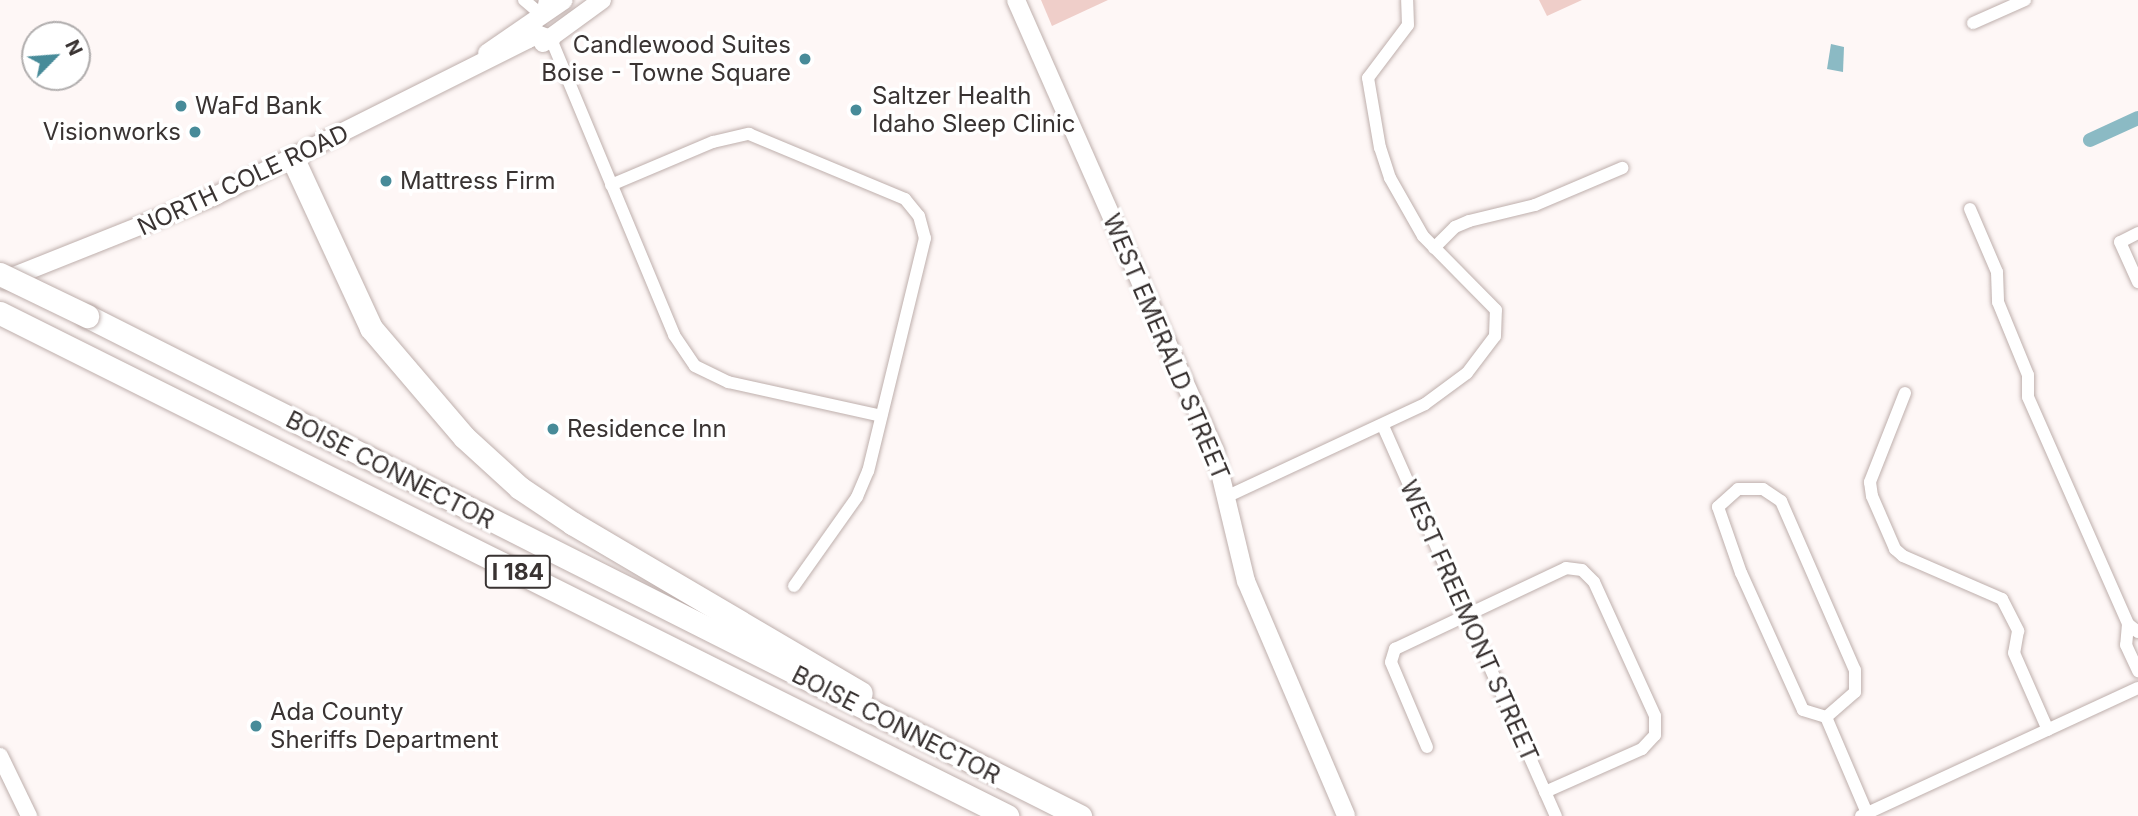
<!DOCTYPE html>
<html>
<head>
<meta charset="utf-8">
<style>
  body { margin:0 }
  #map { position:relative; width:2138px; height:816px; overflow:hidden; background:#fef7f6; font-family:Inter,sans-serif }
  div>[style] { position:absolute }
  .green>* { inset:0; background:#efcec9 }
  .water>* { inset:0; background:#8bbac4 }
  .canal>* { height:14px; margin:-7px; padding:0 7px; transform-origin:7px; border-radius:7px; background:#8bbac4 }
  .roads { filter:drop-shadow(0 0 2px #beafac) drop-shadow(0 0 2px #beafac) }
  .minor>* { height:12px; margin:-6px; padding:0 6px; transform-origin:6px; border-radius:6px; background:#fff }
  .tertiary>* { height:16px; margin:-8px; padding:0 8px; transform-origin:8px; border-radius:8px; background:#fff }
  .secondary>* { height:18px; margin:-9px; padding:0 9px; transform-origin:9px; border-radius:9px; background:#fff }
  .motorway>* { height:23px; margin:-11.5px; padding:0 11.5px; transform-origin:11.5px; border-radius:11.5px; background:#fff }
  .bridges { filter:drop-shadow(0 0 2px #beafac) drop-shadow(0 0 2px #beafac) }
  .motorway-bridge>* { height:23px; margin:-11.5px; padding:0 11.5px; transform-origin:11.5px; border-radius:11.5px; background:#fff }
  .dots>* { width:19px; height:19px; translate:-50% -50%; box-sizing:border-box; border:4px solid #fff; border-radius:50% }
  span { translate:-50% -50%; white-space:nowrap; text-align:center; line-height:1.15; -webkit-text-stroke:7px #fff; paint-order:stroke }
  .shield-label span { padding:2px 5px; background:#fff; border:2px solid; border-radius:5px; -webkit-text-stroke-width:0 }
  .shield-label { font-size:23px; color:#393332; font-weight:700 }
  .poi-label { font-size:24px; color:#393332 }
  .right { translate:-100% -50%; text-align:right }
  .left { translate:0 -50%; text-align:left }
  .street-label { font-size:24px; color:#393332 }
  .north { position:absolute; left:21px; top:21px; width:70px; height:70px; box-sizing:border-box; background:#fff; border:2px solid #b0adad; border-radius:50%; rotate:65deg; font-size:19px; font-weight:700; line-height:28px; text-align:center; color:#393332 }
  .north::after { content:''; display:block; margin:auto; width:24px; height:32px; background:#478b99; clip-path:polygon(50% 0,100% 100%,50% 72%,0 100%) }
</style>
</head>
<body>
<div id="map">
  <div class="green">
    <i style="clip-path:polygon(1041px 0,1108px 0,1052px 26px)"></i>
    <i style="clip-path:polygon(1539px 0,1582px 0,1547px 16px)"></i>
  </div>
  <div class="water">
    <i style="clip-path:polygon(1831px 44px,1844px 47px,1843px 72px,1827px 69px)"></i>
  </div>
  <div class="canal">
    <i style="left:2090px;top:140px;width:53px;rotate:-24.6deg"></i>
  </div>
  <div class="roads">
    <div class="minor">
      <i style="left:524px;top:0;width:23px;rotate:40deg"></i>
      <i style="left:542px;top:15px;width:15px;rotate:-79deg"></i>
      <i style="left:1973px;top:23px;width:57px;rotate:-23.9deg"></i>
      <i style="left:551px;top:39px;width:321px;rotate:67.4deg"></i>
      <i style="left:674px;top:335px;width:37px;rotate:56deg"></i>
      <i style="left:695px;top:366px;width:37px;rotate:26deg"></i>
      <i style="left:728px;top:382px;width:157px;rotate:12.5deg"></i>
      <i style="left:611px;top:185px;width:111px;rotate:-22.9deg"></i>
      <i style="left:713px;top:142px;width:37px;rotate:-13deg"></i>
      <i style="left:749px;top:134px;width:169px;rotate:22.6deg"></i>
      <i style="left:905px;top:199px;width:22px;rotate:51deg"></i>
      <i style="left:919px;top:216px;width:23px;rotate:75deg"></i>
      <i style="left:925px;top:238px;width:240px;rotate:103.7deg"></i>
      <i style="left:868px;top:471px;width:28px;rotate:113deg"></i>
      <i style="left:857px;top:497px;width:109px;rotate:125.3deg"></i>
      <i style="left:1970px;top:209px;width:69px;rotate:66.8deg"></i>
      <i style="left:1997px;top:272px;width:30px;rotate:88deg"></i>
      <i style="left:1998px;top:302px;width:79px;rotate:67.7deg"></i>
      <i style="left:2028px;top:375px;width:22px;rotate:90deg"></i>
      <i style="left:2028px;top:397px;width:248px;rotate:66.2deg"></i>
      <i style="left:2138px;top:233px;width:20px;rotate:153deg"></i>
      <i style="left:2120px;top:242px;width:44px;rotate:65.8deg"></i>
      <i style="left:1434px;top:248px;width:30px;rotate:-45deg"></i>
      <i style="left:1455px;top:227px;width:15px;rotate:-23deg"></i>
      <i style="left:1469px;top:221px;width:68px;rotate:-13.6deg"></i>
      <i style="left:1535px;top:205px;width:95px;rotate:-23deg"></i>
      <i style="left:1905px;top:393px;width:96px;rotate:111.5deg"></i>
      <i style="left:1870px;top:482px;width:14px;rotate:82deg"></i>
      <i style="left:1872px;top:496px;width:58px;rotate:66.5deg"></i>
      <i style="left:1895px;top:549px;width:11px;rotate:41deg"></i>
      <i style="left:1903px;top:556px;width:108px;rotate:23.5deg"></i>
      <i style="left:2002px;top:599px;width:36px;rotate:63deg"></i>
      <i style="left:2018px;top:631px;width:22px;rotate:100deg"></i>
      <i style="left:2014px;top:653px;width:84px;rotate:66.2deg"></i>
      <i style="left:1383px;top:426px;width:427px;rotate:66.1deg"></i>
      <i style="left:1738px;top:489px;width:25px"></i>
      <i style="left:1763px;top:489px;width:22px;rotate:34deg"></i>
      <i style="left:1781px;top:501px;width:184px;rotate:66.4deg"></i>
      <i style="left:1855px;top:670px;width:22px;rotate:90deg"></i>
      <i style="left:1855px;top:692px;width:38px;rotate:139deg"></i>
      <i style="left:1826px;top:717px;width:24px;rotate:-163deg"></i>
      <i style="left:1803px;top:710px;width:150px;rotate:-114.3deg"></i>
      <i style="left:1741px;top:573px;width:70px;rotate:-109.2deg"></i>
      <i style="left:1718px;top:507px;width:27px;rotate:-42deg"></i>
      <i style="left:1228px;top:496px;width:217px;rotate:-25deg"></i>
      <i style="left:1425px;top:404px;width:52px;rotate:-36.4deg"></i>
      <i style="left:1467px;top:373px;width:46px;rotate:-52.9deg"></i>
      <i style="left:1495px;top:336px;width:26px;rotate:-88deg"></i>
      <i style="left:1496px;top:310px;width:104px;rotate:-134.6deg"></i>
      <i style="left:1423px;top:236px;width:67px;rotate:-119.6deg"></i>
      <i style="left:1390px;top:178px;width:32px;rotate:-108deg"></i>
      <i style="left:1380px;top:148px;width:71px;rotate:-99.7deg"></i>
      <i style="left:1368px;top:78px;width:66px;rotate:-53deg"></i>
      <i style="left:1408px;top:25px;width:25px;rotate:-92deg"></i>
      <i style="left:2138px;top:632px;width:13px;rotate:-141deg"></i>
      <i style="left:2128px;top:624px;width:21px;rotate:95deg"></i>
      <i style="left:2126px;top:645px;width:29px;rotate:65deg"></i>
      <i style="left:1826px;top:717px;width:104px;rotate:66.9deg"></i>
      <i style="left:1427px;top:747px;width:92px;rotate:-113deg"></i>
      <i style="left:1391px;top:662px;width:14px;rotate:-73deg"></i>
      <i style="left:1395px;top:649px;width:189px;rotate:-25.3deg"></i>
      <i style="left:1566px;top:568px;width:16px;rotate:7deg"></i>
      <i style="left:1582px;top:570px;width:17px;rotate:45deg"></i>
      <i style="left:1594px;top:582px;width:147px;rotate:65.5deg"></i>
      <i style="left:1655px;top:716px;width:19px;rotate:90deg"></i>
      <i style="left:1655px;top:735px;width:19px;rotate:133deg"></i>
      <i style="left:1642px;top:749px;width:106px;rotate:156.1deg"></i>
      <i style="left:1861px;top:816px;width:305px;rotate:-24.8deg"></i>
    </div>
    <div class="tertiary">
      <i style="left:0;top:756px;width:67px;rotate:64.2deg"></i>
    </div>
    <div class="secondary">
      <i style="left:1016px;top:0;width:494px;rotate:66.2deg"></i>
      <i style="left:1215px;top:452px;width:133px;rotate:76.5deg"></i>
      <i style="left:1246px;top:581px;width:255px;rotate:66.9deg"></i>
      <i style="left:543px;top:43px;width:73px;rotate:-36.1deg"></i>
      <i style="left:487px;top:53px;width:93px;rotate:-34.5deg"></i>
      <i style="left:4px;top:280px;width:225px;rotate:-21.7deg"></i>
      <i style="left:213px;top:197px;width:352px;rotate:-26.6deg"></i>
      <i style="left:528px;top:39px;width:12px;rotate:-20deg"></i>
      <i style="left:539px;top:35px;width:13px;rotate:18deg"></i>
    </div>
    <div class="motorway">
      <i style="left:293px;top:159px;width:186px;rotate:65.2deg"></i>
      <i style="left:371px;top:328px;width:143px;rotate:49.5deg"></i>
      <i style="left:464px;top:437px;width:76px;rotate:42.3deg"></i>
      <i style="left:520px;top:488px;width:63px;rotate:33.9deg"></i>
      <i style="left:572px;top:523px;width:335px;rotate:30.5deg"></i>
      <i style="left:0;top:313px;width:1126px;rotate:26.54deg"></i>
      <i style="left:87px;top:316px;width:1112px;rotate:26.73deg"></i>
    </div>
  </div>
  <div class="bridges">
    <div class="motorway-bridge">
      <i style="left:0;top:274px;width:97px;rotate:25.8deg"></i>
    </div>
  </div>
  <div class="dots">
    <i style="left:805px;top:59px;background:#478b99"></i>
    <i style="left:181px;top:106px;background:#478b99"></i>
    <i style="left:856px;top:110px;background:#478b99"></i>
    <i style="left:195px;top:132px;background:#478b99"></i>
    <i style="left:386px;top:181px;background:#478b99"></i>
    <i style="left:553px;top:429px;background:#478b99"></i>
    <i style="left:256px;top:726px;background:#478b99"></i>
  </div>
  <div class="shield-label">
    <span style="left:518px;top:572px">I 184</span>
  </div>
  <div class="poi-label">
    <span class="right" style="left:791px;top:59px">Candlewood Suites<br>Boise - Towne Square</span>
    <span class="left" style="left:872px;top:110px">Saltzer Health<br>Idaho Sleep Clinic</span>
    <span class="left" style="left:195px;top:106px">WaFd Bank</span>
    <span class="right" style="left:181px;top:132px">Visionworks</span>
    <span class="left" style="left:400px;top:181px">Mattress Firm</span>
    <span class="left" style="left:567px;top:429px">Residence Inn</span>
    <span class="left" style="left:270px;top:726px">Ada County<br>Sheriffs Department</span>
  </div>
  <div class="street-label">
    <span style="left:243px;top:180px;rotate:-25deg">NORTH COLE ROAD</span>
    <span style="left:1166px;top:347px;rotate:67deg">WEST EMERALD STREET</span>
    <span style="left:390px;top:470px;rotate:27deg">BOISE CONNECTOR</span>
    <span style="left:1469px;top:621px;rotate:66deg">WEST FREEMONT STREET</span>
    <span style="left:896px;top:725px;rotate:27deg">BOISE CONNECTOR</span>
  </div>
  <div class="north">N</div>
</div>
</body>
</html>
